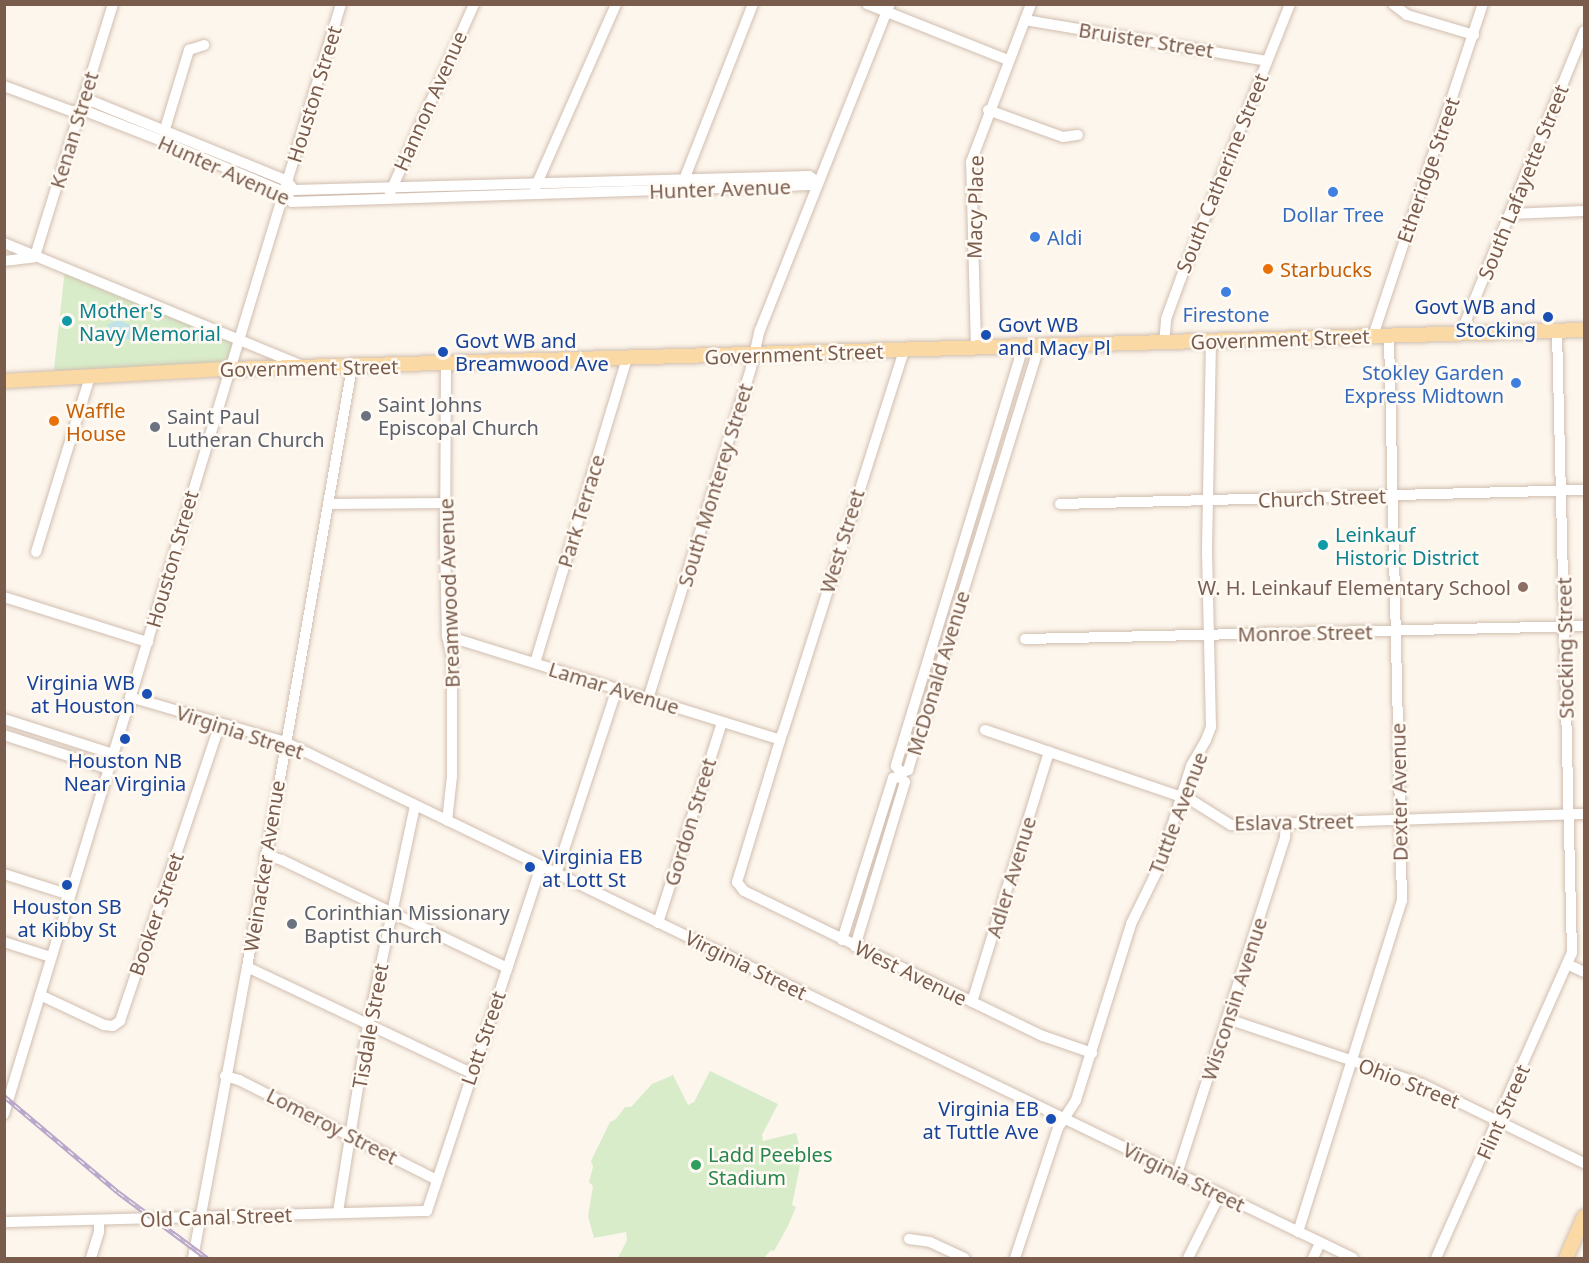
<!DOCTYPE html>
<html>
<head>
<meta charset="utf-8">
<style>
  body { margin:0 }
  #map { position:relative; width:1589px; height:1263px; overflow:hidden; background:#fdf6ec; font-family:"Noto Sans",sans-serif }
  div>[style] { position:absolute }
  .green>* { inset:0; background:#d8ecc9 }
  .water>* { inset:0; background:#bfe3e8 }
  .roads { filter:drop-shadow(0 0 2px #d1beb0) drop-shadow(0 0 2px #d1beb0) }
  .minor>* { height:10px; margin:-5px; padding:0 5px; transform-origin:5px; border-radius:5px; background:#fff }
  .major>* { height:14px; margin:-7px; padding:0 7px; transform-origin:7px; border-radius:7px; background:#fbd9a5 }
  .rail>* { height:4.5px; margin-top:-2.25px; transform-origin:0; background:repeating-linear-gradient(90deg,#fffaf3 0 7px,#b9a8c9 0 14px); box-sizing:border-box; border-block:2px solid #b9a8c9 }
  .dots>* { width:16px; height:16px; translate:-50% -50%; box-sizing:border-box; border:3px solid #fffaf3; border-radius:50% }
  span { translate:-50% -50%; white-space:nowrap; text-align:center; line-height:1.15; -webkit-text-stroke:5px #fffaf3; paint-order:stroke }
  .street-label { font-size:20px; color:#7a5c4d }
  .shop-label { font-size:20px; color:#366cbe }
  .left { translate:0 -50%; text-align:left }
  .right { translate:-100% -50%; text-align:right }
  .food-label { font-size:20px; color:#c56008 }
  .transit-label { font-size:20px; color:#164399 }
  .culture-label { font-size:20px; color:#0d838f }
  .worship-label { font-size:20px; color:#5b616d }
  .education-label { font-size:20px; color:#785e54 }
  .leisure-label { font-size:20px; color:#27864d }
  .frame { position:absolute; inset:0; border:6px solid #7a5c4d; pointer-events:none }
</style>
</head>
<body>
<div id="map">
  <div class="green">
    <i style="clip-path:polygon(65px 269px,239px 340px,229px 369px,53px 378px)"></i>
    <i style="clip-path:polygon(710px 1071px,778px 1104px,762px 1135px,763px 1141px,796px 1133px,802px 1156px,792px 1205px,796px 1207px,788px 1226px,774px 1251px,771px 1250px,764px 1258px,618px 1258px,627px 1240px,626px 1232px,594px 1238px,588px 1216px,593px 1186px,589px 1182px,593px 1167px,591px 1161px,610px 1122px,616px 1119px,625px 1107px,631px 1107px,652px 1084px,673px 1075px,688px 1105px,694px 1102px)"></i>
  </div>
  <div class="water">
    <i style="clip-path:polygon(118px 320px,134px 326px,135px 332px,130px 339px,116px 339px,109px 335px,107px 325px)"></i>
  </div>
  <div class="roads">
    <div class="minor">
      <i style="left:867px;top:4px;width:152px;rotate:21.7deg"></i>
      <i style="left:1393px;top:4px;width:18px;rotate:38deg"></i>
      <i style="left:1407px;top:15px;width:70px;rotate:16.6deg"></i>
      <i style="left:1025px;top:20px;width:245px;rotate:9.6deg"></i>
      <i style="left:4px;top:86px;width:72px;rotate:20.5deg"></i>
      <i style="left:71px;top:111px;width:17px;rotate:3deg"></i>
      <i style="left:88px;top:112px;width:77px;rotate:21.3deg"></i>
      <i style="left:160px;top:140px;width:134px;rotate:22.8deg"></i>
      <i style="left:284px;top:192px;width:13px;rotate:51deg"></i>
      <i style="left:292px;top:202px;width:517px;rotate:-1.88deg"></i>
      <i style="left:809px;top:185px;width:7px;rotate:-45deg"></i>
      <i style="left:84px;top:98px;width:219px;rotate:22.2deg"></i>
      <i style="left:287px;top:181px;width:11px;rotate:52deg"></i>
      <i style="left:294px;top:190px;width:515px;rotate:-1.56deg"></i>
      <i style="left:809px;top:176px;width:11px;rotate:34deg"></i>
      <i style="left:988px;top:110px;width:80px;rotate:19.8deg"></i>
      <i style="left:1063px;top:137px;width:15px;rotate:-8deg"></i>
      <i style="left:165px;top:129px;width:83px;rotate:-73.1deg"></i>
      <i style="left:189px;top:50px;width:16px;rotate:-18deg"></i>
      <i style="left:682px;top:185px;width:194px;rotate:-68.6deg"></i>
      <i style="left:535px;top:188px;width:201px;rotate:-66.2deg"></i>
      <i style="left:390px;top:193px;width:207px;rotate:-66deg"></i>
      <i style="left:1510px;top:214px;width:74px;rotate:-2.3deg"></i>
      <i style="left:4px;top:243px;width:323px;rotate:22.4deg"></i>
      <i style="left:35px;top:256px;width:264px;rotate:-72.8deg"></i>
      <i style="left:4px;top:261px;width:31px;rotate:-7deg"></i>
      <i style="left:1461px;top:333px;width:326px;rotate:-67.8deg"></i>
      <i style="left:1373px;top:336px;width:350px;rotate:-71.7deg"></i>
      <i style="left:1164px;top:344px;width:25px;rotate:-85deg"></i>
      <i style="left:1166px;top:319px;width:44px;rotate:-69.9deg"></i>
      <i style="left:1181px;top:278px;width:295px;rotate:-68.3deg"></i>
      <i style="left:1023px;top:347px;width:438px;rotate:106.9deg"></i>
      <i style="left:896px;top:766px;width:9px;rotate:54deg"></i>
      <i style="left:901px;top:773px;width:8px;rotate:-23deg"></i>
      <i style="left:908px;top:770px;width:444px;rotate:-72.8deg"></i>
      <i style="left:976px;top:348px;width:186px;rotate:-91.5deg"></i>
      <i style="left:971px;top:162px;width:169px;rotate:-69.2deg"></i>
      <i style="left:446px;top:364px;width:178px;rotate:90.3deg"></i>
      <i style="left:445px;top:542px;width:94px;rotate:88.8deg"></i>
      <i style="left:447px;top:636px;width:22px;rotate:77deg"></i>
      <i style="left:452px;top:657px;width:119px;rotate:90deg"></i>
      <i style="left:452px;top:776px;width:45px;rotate:96.3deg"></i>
      <i style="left:328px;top:504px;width:117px;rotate:-0.5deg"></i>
      <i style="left:1060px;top:504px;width:524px;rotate:-1.53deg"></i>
      <i style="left:36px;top:552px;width:184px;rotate:-72.9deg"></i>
      <i style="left:4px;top:597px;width:151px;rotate:17.4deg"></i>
      <i style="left:447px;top:636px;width:349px;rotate:17.3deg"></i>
      <i style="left:1025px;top:639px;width:559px;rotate:-1.33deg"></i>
      <i style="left:535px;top:663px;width:318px;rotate:-73.2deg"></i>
      <i style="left:130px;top:697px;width:161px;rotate:16.2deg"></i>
      <i style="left:285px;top:742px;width:1186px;rotate:25.79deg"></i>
      <i style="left:648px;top:699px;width:347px;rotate:-72.7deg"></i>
      <i style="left:751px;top:368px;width:39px;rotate:-77deg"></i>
      <i style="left:760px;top:330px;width:351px;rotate:-68.3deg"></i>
      <i style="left:4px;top:719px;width:114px;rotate:17.8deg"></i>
      <i style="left:985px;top:730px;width:218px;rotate:18.8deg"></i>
      <i style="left:1191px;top:800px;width:47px;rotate:32deg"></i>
      <i style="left:1231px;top:825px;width:353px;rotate:-1.8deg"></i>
      <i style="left:783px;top:732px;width:401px;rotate:-72.4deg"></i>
      <i style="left:782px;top:734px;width:155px;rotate:106.9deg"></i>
      <i style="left:737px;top:882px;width:11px;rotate:52deg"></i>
      <i style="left:744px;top:891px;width:332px;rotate:25.9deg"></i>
      <i style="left:1043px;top:1036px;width:52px;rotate:19.1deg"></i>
      <i style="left:4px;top:735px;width:109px;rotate:18.1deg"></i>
      <i style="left:265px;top:855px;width:18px;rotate:16deg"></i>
      <i style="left:282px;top:860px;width:250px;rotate:25.6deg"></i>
      <i style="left:4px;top:874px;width:69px;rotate:17.7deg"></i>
      <i style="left:556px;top:874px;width:195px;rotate:-71.8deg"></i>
      <i style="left:658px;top:923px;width:211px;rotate:-72.3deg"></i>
      <i style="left:842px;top:940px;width:170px;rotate:-72.5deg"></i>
      <i style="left:893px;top:778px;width:7px;rotate:-8deg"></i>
      <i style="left:900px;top:777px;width:7px;rotate:45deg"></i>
      <i style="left:905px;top:782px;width:172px;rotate:106.9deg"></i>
      <i style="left:4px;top:942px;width:49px;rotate:17.7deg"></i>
      <i style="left:1569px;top:965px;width:17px;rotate:25deg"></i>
      <i style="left:247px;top:967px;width:248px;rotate:25.3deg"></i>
      <i style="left:40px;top:995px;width:71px;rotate:25.1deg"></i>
      <i style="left:104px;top:1025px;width:9px;rotate:6deg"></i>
      <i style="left:113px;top:1026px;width:9px;rotate:-36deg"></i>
      <i style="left:120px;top:1021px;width:314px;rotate:-71.4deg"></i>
      <i style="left:972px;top:1002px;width:262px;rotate:-72.9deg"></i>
      <i style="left:1228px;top:1019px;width:205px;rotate:18.5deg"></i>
      <i style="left:1422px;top:1084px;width:180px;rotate:26deg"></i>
      <i style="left:225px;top:1076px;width:15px;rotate:16deg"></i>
      <i style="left:239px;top:1080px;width:222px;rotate:26.8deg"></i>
      <i style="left:4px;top:1114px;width:1160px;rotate:-73.11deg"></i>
      <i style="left:1177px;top:1174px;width:354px;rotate:-72.2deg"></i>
      <i style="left:1285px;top:837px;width:14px;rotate:-86deg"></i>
      <i style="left:338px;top:1212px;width:189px;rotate:-80.9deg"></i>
      <i style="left:368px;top:1025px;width:224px;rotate:-77.9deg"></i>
      <i style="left:4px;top:1222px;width:423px;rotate:-1.5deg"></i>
      <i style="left:427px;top:1211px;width:363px;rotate:-71.7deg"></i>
      <i style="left:1298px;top:1232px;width:347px;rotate:-72.6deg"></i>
      <i style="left:1402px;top:901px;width:566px;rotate:-91.32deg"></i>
      <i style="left:909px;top:1239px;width:21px;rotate:8deg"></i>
      <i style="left:930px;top:1242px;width:38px;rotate:25deg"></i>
      <i style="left:91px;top:1258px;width:27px;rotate:-73deg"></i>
      <i style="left:99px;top:1232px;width:11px;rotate:-90deg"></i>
      <i style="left:193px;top:1258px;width:296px;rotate:-79.5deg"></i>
      <i style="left:247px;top:967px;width:609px;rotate:-80.07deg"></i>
      <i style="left:1015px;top:1258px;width:137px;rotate:-71.7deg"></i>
      <i style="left:1058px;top:1128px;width:33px;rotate:-57deg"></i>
      <i style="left:1076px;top:1100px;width:184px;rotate:-72.6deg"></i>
      <i style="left:1131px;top:924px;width:64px;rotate:-63.8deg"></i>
      <i style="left:1159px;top:867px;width:106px;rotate:-72.4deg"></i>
      <i style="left:1191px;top:766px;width:30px;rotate:-60deg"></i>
      <i style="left:1206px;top:740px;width:14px;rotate:-69deg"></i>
      <i style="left:1211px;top:727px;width:178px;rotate:-91.3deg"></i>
      <i style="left:1207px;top:549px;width:207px;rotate:-88.9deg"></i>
      <i style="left:1188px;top:1258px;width:72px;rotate:-63.4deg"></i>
      <i style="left:1313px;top:1258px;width:17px;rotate:-65deg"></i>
      <i style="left:1436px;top:1258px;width:334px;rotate:-66deg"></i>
      <i style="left:1572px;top:953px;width:622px;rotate:-91.38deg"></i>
    </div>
    <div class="major">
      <i style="left:4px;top:381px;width:225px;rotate:-3.1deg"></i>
      <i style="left:229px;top:369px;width:1356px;rotate:-1.65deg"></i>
      <i style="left:1566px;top:1258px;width:45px;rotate:-66.3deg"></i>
    </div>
  </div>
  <div class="rail">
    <i style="left:4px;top:1096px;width:149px;rotate:40.1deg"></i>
    <i style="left:118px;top:1192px;width:111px;rotate:36.6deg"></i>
  </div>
  <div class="dots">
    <i style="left:1333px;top:192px;background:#3f7fe0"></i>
    <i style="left:1035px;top:237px;background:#3f7fe0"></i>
    <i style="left:1268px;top:269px;background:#e8710a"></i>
    <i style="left:1226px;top:292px;background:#3f7fe0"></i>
    <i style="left:1548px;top:317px;background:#1a4fb4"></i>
    <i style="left:67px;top:321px;background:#0f9aa8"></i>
    <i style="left:986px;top:335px;background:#1a4fb4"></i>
    <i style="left:443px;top:352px;background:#1a4fb4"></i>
    <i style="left:1516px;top:383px;background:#3f7fe0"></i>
    <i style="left:366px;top:416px;background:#6b7280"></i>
    <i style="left:54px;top:421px;background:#e8710a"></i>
    <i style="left:155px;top:427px;background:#6b7280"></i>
    <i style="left:1323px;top:545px;background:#0f9aa8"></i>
    <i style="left:1523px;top:587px;background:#8d6e63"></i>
    <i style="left:147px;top:694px;background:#1a4fb4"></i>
    <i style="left:125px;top:739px;background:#1a4fb4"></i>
    <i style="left:530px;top:867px;background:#1a4fb4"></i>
    <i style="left:67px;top:885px;background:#1a4fb4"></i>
    <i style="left:292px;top:924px;background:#6b7280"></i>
    <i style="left:1051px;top:1119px;background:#1a4fb4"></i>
    <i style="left:696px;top:1165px;background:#2e9e5b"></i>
  </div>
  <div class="street-label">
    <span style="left:1146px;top:40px;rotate:9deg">Bruister Street</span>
    <span style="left:314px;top:94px;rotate:-73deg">Houston Street</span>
    <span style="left:430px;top:101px;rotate:-66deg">Hannon Avenue</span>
    <span style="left:74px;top:130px;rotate:-73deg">Kenan Street</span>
    <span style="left:224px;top:170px;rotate:24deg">Hunter Avenue</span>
    <span style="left:1428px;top:170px;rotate:-71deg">Etheridge Street</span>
    <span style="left:1222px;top:173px;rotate:-68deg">South Catherine Street</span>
    <span style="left:1523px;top:182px;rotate:-68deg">South Lafayette Street</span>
    <span style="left:720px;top:189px;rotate:-2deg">Hunter Avenue</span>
    <span style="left:975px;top:207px;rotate:-89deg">Macy Place</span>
    <span style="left:1280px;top:339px;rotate:-2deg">Government Street</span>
    <span style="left:794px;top:354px;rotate:-2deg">Government Street</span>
    <span style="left:309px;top:368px;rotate:-1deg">Government Street</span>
    <span style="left:715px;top:485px;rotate:-73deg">South Monterey Street</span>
    <span style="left:1322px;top:498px;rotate:-2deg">Church Street</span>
    <span style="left:581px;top:511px;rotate:-73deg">Park Terrace</span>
    <span style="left:842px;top:541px;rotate:-73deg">West Street</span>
    <span style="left:172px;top:559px;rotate:-74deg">Houston Street</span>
    <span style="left:449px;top:593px;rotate:-92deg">Breamwood Avenue</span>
    <span style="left:1305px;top:633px;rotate:-1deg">Monroe Street</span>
    <span style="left:1565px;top:648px;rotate:-91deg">Stocking Street</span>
    <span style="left:938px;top:673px;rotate:-73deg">McDonald Avenue</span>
    <span style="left:614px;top:688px;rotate:17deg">Lamar Avenue</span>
    <span style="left:240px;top:732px;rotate:18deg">Virginia Street</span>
    <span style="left:1399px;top:792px;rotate:-91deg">Dexter Avenue</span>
    <span style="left:1178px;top:813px;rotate:-69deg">Tuttle Avenue</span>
    <span style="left:690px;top:822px;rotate:-73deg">Gordon Street</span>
    <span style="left:1294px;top:822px;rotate:-1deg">Eslava Street</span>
    <span style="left:264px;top:866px;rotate:-81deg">Weinacker Avenue</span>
    <span style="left:1011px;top:877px;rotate:-73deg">Adler Avenue</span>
    <span style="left:156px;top:914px;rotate:-71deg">Booker Street</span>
    <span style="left:746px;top:965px;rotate:26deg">Virginia Street</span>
    <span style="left:911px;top:973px;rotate:26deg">West Avenue</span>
    <span style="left:1234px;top:999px;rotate:-72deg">Wisconsin Avenue</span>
    <span style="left:370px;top:1026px;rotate:-80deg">Tisdale Street</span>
    <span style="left:483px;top:1038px;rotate:-71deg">Lott Street</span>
    <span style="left:1409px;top:1083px;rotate:21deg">Ohio Street</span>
    <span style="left:1503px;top:1112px;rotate:-66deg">Flint Street</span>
    <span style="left:332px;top:1126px;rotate:27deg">Lomeroy Street</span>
    <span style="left:1184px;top:1177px;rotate:26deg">Virginia Street</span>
    <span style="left:216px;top:1217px;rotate:-2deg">Old Canal Street</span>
  </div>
  <div class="shop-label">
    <span style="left:1333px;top:214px">Dollar Tree</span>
    <span class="left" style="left:1047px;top:237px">Aldi</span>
    <span style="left:1226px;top:314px">Firestone</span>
    <span class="right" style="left:1504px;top:384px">Stokley Garden<br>Express Midtown</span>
  </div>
  <div class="food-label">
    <span class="left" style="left:1280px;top:269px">Starbucks</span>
    <span class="left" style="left:66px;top:422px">Waffle<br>House</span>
  </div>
  <div class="transit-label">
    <span class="right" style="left:1536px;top:318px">Govt WB and<br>Stocking</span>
    <span class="left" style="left:998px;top:336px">Govt WB<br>and Macy Pl</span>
    <span class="left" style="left:455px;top:352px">Govt WB and<br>Breamwood Ave</span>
    <span class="right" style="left:135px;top:694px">Virginia WB<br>at Houston</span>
    <span style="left:125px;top:772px">Houston NB<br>Near Virginia</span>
    <span class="left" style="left:542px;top:868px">Virginia EB<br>at Lott St</span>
    <span style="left:67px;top:918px">Houston SB<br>at Kibby St</span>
    <span class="right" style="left:1039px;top:1120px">Virginia EB<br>at Tuttle Ave</span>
  </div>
  <div class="culture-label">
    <span class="left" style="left:79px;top:322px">Mother's<br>Navy Memorial</span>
    <span class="left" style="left:1335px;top:546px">Leinkauf<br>Historic District</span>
  </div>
  <div class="worship-label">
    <span class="left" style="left:378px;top:416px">Saint Johns<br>Episcopal Church</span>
    <span class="left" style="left:167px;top:428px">Saint Paul<br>Lutheran Church</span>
    <span class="left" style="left:304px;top:924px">Corinthian Missionary<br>Baptist Church</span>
  </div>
  <div class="education-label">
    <span class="right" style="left:1511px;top:587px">W. H. Leinkauf Elementary School</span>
  </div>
  <div class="leisure-label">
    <span class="left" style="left:708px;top:1166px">Ladd Peebles<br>Stadium</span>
  </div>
  <div class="frame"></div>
</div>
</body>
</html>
